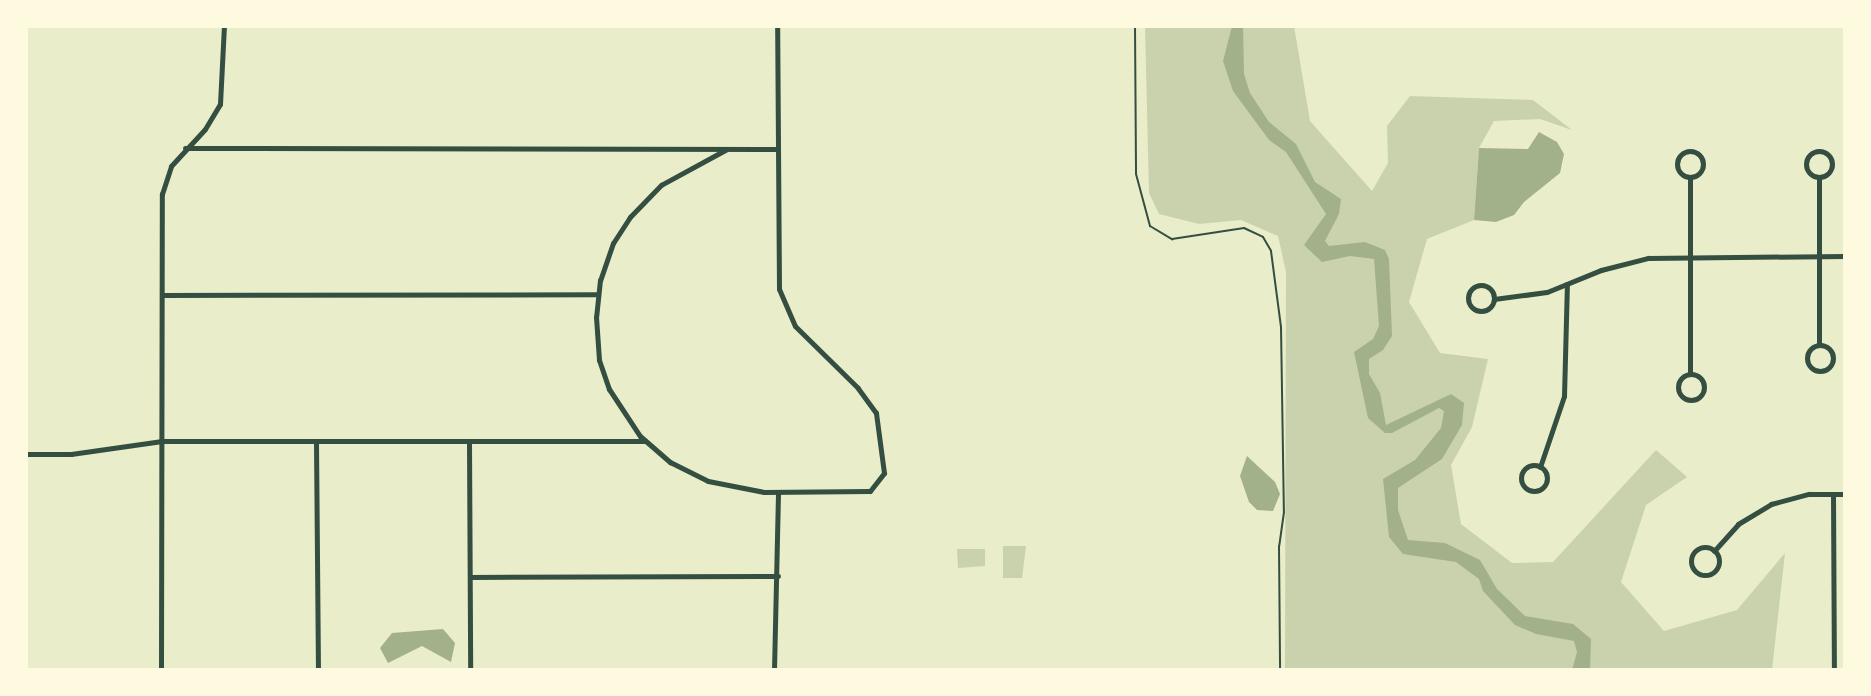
<!DOCTYPE html>
<html>
<head>
<meta charset="utf-8">
<style>
  body { margin:0 }
  #map { position:relative; width:1871px; height:696px; overflow:hidden; background:#e9edc9; font-family:"PT Sans Narrow",sans-serif }
  div>[style] { position:absolute }
  .green>* { inset:0; background:#cad2ad }
  .water>* { inset:0; background:#a3b18a }
  .path>* { height:2px; margin:-1px; padding:0 1px; transform-origin:1px; border-radius:1px; background:#344e41 }
  .minor>* { height:5px; margin:-2.5px; padding:0 2.5px; transform-origin:2.5px; border-radius:2.5px; background:#344e41 }
  .minor>.ring { margin:-2.5px; padding:0; box-sizing:content-box; background:none; border:5px solid #344e41; border-radius:50% }
  span { translate:-50% -50%; white-space:nowrap; text-align:center; line-height:1.15; -webkit-text-stroke:5px #fefae0; paint-order:stroke }
  .frame { position:absolute; inset:0; border:28px solid #fefae0; pointer-events:none }
</style>
</head>
<body>
<div id="map">
  <div class="green">
    <i style="clip-path:polygon(1145px 26px,1294px 26px,1310px 121px,1372px 191px,1388px 163px,1387px 126px,1410px 96px,1533px 100px,1572px 130px,1540px 119px,1494px 121px,1479px 148px,1474px 220px,1427px 239px,1409px 302px,1440px 353px,1488px 359px,1472px 427px,1451px 465px,1461px 524px,1512px 563px,1553px 562px,1656px 450px,1687px 477px,1646px 505px,1621px 582px,1664px 631px,1737px 610px,1785px 553px,1772px 670px,1285px 670px,1286px 272px,1278px 236px,1241px 220px,1199px 224px,1159px 214px,1149px 193px)"></i>
    <i style="clip-path:polygon(1003px 546px,1026px 546px,1022px 578px,1003px 578px)"></i>
    <i style="clip-path:polygon(957px 549px,985px 549px,985px 566px,958px 568px)"></i>
  </div>
  <div class="water">
    <i style="clip-path:polygon(1232px 26px,1243px 26px,1244px 74px,1250px 93px,1269px 122px,1296px 144px,1315px 182px,1341px 199px,1339px 214px,1325px 241px,1329px 246px,1365px 242px,1385px 250px,1389px 259px,1392px 336px,1383px 350px,1369px 359px,1369px 374px,1380px 393px,1386px 425px,1451px 394px,1464px 403px,1462px 425px,1442px 459px,1398px 488px,1398px 510px,1408px 540px,1445px 543px,1480px 560px,1497px 589px,1525px 616px,1573px 624px,1591px 639px,1590px 670px,1572px 670px,1577px 652px,1574px 641px,1536px 634px,1515px 625px,1483px 591px,1479px 579px,1456px 562px,1403px 554px,1389px 537px,1383px 479px,1415px 460px,1441px 428px,1444px 411px,1439px 408px,1392px 433px,1385px 433px,1368px 418px,1354px 352px,1373px 339px,1379px 326px,1374px 259px,1350px 256px,1322px 262px,1304px 245px,1326px 214px,1286px 152px,1269px 140px,1233px 91px,1223px 61px)"></i>
    <i style="clip-path:polygon(1539px 132px,1557px 142px,1564px 154px,1560px 173px,1524px 202px,1514px 215px,1496px 222px,1474px 220px,1479px 148px,1528px 149px)"></i>
    <i style="clip-path:polygon(1247px 456px,1275px 482px,1280px 494px,1273px 511px,1257px 510px,1249px 502px,1240px 476px)"></i>
    <i style="clip-path:polygon(443px 629px,455px 643px,451px 662px,422px 646px,388px 663px,380px 648px,392px 633px)"></i>
  </div>
  <div class="path">
    <i style="left:1135px;top:26px;width:148px;rotate:89.6deg"></i>
    <i style="left:1136px;top:174px;width:54px;rotate:74.9deg"></i>
    <i style="left:1150px;top:226px;width:26px;rotate:31deg"></i>
    <i style="left:1172px;top:239px;width:73px;rotate:-8.7deg"></i>
    <i style="left:1244px;top:228px;width:21px;rotate:25deg"></i>
    <i style="left:1263px;top:237px;width:16px;rotate:60deg"></i>
    <i style="left:1271px;top:251px;width:77px;rotate:82.5deg"></i>
    <i style="left:1281px;top:327px;width:185px;rotate:89.1deg"></i>
    <i style="left:1284px;top:512px;width:34px;rotate:98deg"></i>
    <i style="left:1279px;top:546px;width:124px;rotate:89.5deg"></i>
  </div>
  <div class="minor">
    <i style="left:185px;top:148px;width:593px;rotate:0.1deg"></i>
    <i style="left:727px;top:149px;width:75px;rotate:151.4deg"></i>
    <i style="left:661px;top:185px;width:45px;rotate:134.1deg"></i>
    <i style="left:630px;top:217px;width:31px;rotate:123deg"></i>
    <i style="left:613px;top:243px;width:39px;rotate:109deg"></i>
    <i style="left:600px;top:280px;width:37px;rotate:96deg"></i>
    <i style="left:596px;top:317px;width:43px;rotate:86deg"></i>
    <i style="left:599px;top:360px;width:31px;rotate:71deg"></i>
    <i style="left:609px;top:389px;width:56px;rotate:56.6deg"></i>
    <i style="left:640px;top:436px;width:40px;rotate:41deg"></i>
    <i style="left:670px;top:462px;width:42px;rotate:26.6deg"></i>
    <i style="left:708px;top:481px;width:57px;rotate:11.1deg"></i>
    <i style="left:764px;top:492px;width:106px;rotate:-0.5deg"></i>
    <i style="left:870px;top:491px;width:23px;rotate:-52deg"></i>
    <i style="left:884px;top:473px;width:61px;rotate:-97.6deg"></i>
    <i style="left:876px;top:413px;width:31px;rotate:-126deg"></i>
    <i style="left:858px;top:388px;width:88px;rotate:-135.5deg"></i>
    <i style="left:795px;top:326px;width:40px;rotate:-113.4deg"></i>
    <i style="left:779px;top:289px;width:263px;rotate:-90.4deg"></i>
    <i class="ring" style="left:1677px;top:151px;width:21px;height:21px"></i>
    <i class="ring" style="left:1806px;top:151px;width:21px;height:21px"></i>
    <i style="left:1819px;top:177px;width:168px;rotate:90deg"></i>
    <i class="ring" style="left:1468px;top:285px;width:21px;height:21px"></i>
    <i style="left:162px;top:295px;width:435px;rotate:-0.1deg"></i>
    <i style="left:1494px;top:299px;width:53px;rotate:-7.5deg"></i>
    <i style="left:1547px;top:292px;width:58px;rotate:-22.2deg"></i>
    <i style="left:1601px;top:270px;width:49px;rotate:-14.3deg"></i>
    <i style="left:1648px;top:258px;width:197px;rotate:-0.6deg"></i>
    <i class="ring" style="left:1807px;top:345px;width:21px;height:21px"></i>
    <i style="left:1690px;top:373px;width:195px;rotate:-90deg"></i>
    <i class="ring" style="left:1678px;top:374px;width:21px;height:21px"></i>
    <i style="left:469px;top:442px;width:228px;rotate:89.7deg"></i>
    <i style="left:316px;top:443px;width:227px;rotate:89.5deg"></i>
    <i style="left:26px;top:454px;width:45px"></i>
    <i style="left:71px;top:454px;width:92px;rotate:-8.1deg"></i>
    <i style="left:162px;top:441px;width:483px"></i>
    <i class="ring" style="left:1521px;top:465px;width:21px;height:21px"></i>
    <i style="left:1540px;top:467px;width:75px;rotate:-71.3deg"></i>
    <i style="left:1564px;top:396px;width:112px;rotate:-88.5deg"></i>
    <i style="left:1833px;top:494px;width:176px;rotate:89.7deg"></i>
    <i class="ring" style="left:1691px;top:547px;width:23px;height:23px"></i>
    <i style="left:1714px;top:551px;width:36px;rotate:-48deg"></i>
    <i style="left:1738px;top:524px;width:39px;rotate:-31deg"></i>
    <i style="left:1771px;top:504px;width:39px;rotate:-15deg"></i>
    <i style="left:1809px;top:494px;width:36px"></i>
    <i style="left:470px;top:577px;width:308px;rotate:-0.2deg"></i>
    <i style="left:161px;top:670px;width:476px;rotate:-89.9deg"></i>
    <i style="left:162px;top:194px;width:29px;rotate:-72deg"></i>
    <i style="left:171px;top:166px;width:50px;rotate:-47.4deg"></i>
    <i style="left:205px;top:129px;width:29px;rotate:-59deg"></i>
    <i style="left:220px;top:104px;width:78px;rotate:-87.1deg"></i>
    <i style="left:774px;top:670px;width:178px;rotate:-88.7deg"></i>
  </div>
  <div class="frame"></div>
</div>
</body>
</html>
